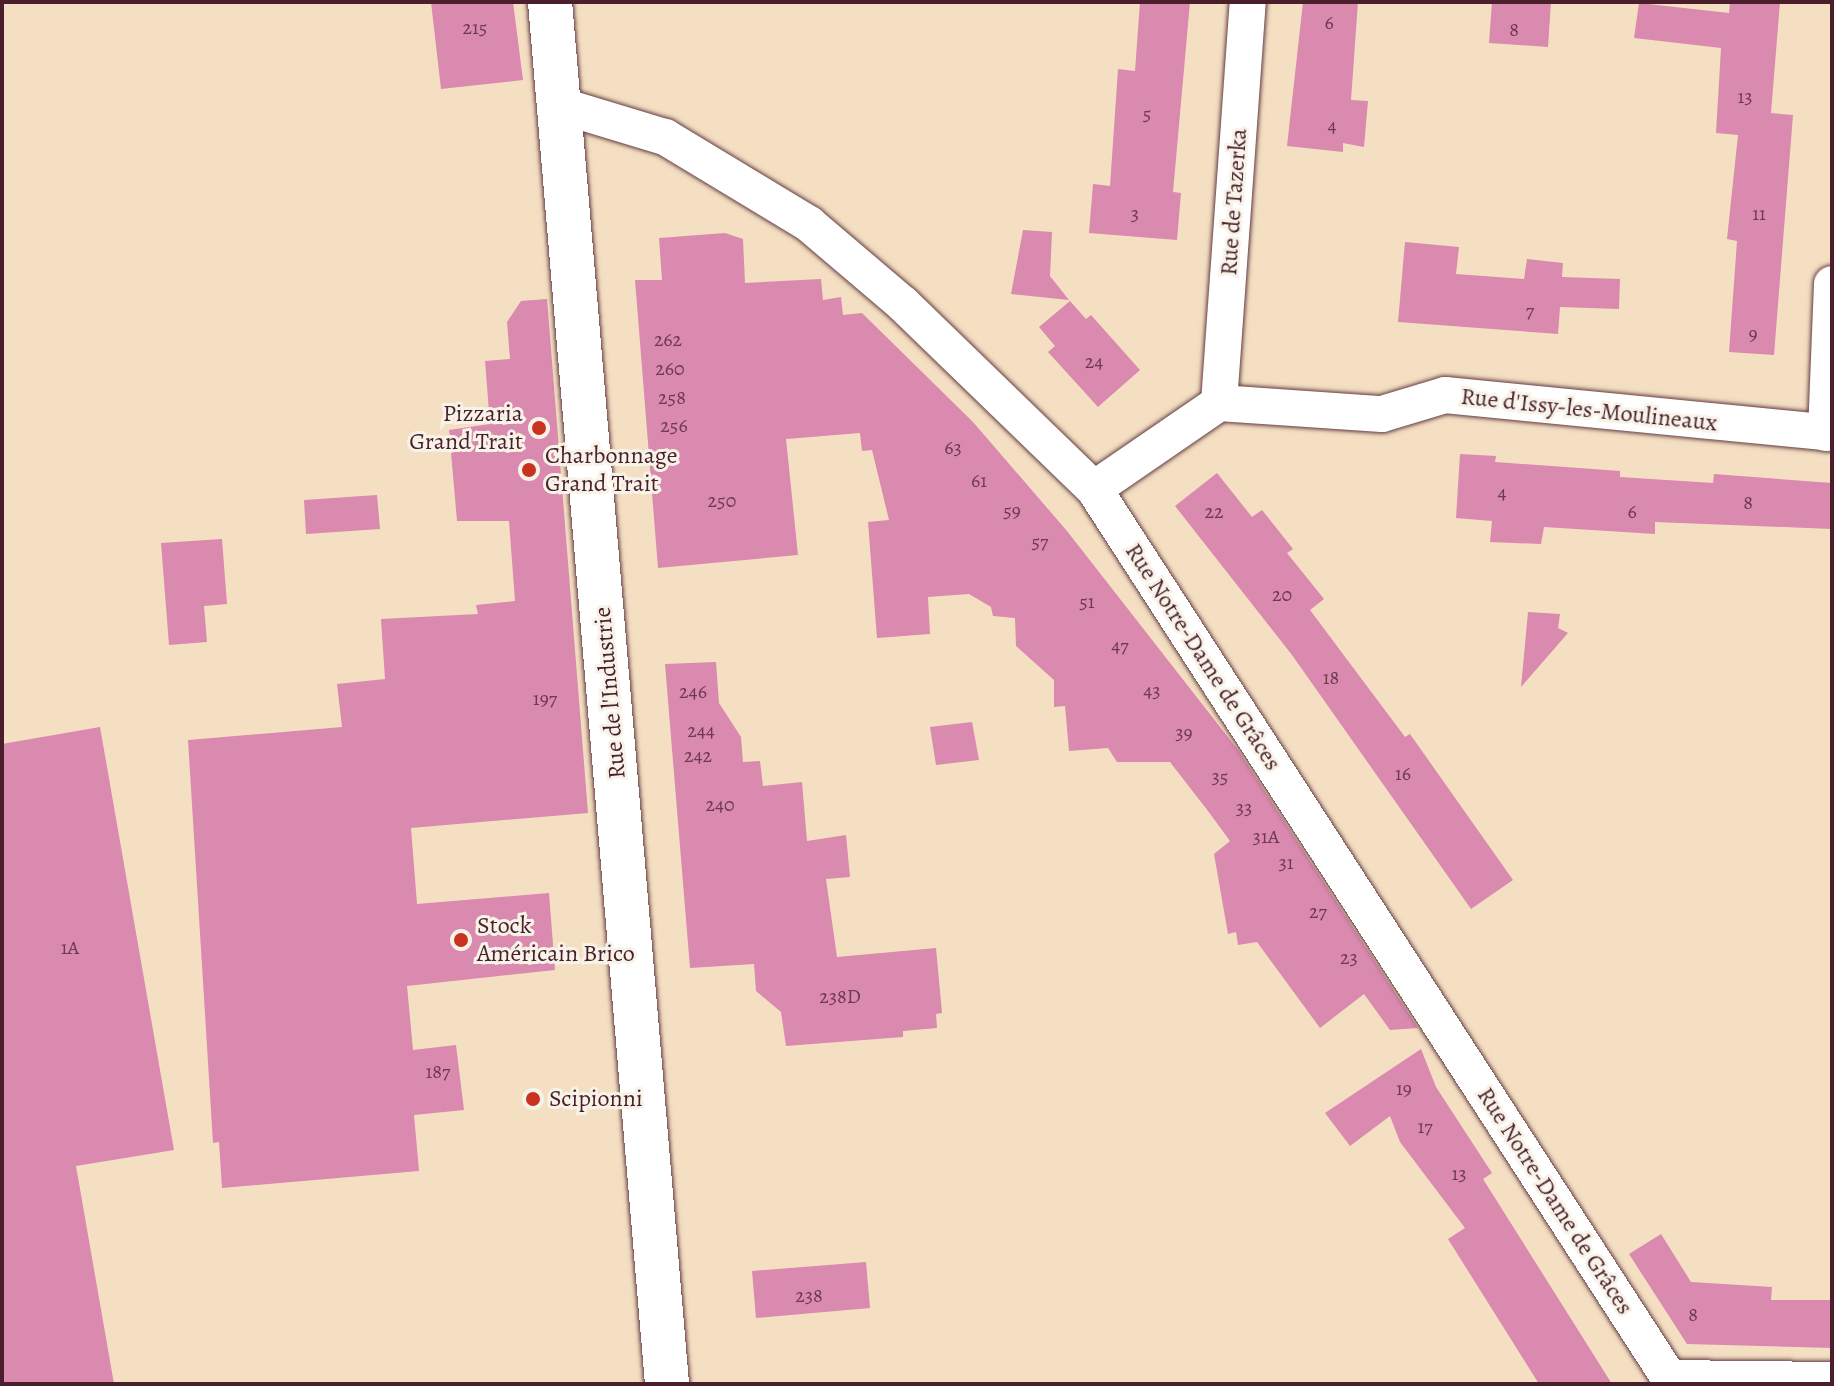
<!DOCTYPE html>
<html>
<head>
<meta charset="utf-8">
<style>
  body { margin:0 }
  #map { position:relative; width:1834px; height:1386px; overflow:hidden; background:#f4dfc2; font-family:Alegreya,serif }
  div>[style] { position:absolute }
  .building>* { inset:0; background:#da89af }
  .roads { filter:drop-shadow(0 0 2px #643c42) drop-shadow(0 0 2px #643c42) }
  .street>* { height:36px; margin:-18px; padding:0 18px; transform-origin:18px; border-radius:18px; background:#fff }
  .secondary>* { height:44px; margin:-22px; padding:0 22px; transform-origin:22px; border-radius:22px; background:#fff }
  .dots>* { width:22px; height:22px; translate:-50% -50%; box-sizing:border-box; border:4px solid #f7f3e8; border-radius:50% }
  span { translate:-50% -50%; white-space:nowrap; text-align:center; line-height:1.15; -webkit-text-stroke:6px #f7f3e8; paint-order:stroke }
  .number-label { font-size:20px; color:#6e3a4c }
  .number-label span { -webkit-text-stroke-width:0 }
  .street-label { font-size:24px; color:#4a1f2b }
  .poi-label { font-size:24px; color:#4a1f2b }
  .right { translate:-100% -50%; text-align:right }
  .left { translate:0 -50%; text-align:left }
  .frame { position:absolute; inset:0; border:4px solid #4a1f2b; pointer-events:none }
</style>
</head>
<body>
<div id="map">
  <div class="building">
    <i style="clip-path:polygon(431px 2px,513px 2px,523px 80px,441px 89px)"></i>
    <i style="clip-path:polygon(1140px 2px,1190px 2px,1173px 192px,1181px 193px,1177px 240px,1089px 233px,1093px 184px,1110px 186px,1118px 69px,1135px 71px)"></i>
    <i style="clip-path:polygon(1303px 2px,1358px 2px,1351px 100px,1368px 101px,1364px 147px,1343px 143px,1343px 152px,1287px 146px)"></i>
    <i style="clip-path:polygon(1492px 2px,1551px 2px,1548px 47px,1489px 43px)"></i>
    <i style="clip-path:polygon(1730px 2px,1780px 2px,1771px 113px,1793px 115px,1774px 355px,1729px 352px,1737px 241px,1727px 239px,1738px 135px,1716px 133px,1721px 48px,1634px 38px,1639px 3px,1729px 13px)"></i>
    <i style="clip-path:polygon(1023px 230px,1052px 232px,1050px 276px,1069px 300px,1011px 294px)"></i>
    <i style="clip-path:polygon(725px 233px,743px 239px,745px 283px,821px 279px,823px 300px,841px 297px,843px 315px,862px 313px,973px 422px,1067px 531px,1238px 750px,1418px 1028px,1390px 1030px,1364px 994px,1320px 1028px,1257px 942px,1238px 945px,1236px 932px,1228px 934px,1214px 854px,1230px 841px,1208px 811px,1170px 762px,1117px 762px,1108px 748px,1069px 751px,1065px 706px,1054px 707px,1054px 680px,1016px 646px,1015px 618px,993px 616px,991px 607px,969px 594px,928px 597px,930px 634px,877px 638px,868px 522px,889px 520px,872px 450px,862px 451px,860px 433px,786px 439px,798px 555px,658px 568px,635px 280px,662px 280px,659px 238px)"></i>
    <i style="clip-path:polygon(1405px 242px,1459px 247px,1456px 274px,1524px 279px,1527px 259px,1563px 263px,1562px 277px,1620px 279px,1619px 309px,1560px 307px,1558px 334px,1398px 322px)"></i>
    <i style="clip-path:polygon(547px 299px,588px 813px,411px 828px,417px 904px,549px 893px,555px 970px,407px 986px,413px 1050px,456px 1045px,464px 1110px,414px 1115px,419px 1171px,222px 1188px,219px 1142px,213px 1143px,188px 740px,342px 727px,337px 684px,385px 679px,381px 619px,478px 614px,476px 605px,515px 601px,509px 521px,457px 521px,449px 430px,490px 424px,485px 361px,510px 359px,507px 322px,521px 301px)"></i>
    <i style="clip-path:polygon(1070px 301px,1086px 319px,1091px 315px,1140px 370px,1098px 407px,1048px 352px,1055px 346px,1039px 327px)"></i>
    <i style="clip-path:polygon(1460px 454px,1496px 456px,1495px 462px,1620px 471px,1620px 477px,1713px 483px,1714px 474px,1832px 483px,1832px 529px,1655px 522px,1655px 534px,1544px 527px,1541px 544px,1490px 542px,1492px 521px,1456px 518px)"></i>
    <i style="clip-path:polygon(1217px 473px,1252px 517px,1262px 510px,1293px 549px,1287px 553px,1324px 599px,1310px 610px,1405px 737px,1410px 734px,1513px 880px,1471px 909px,1292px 655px,1175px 506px)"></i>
    <i style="clip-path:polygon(377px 495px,380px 529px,306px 534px,304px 500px)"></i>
    <i style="clip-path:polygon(222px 539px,227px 604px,204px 606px,207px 642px,169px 645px,161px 543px)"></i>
    <i style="clip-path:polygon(1528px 612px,1560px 614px,1558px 628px,1568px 633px,1521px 687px)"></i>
    <i style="clip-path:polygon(716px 662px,719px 703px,741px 737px,743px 762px,760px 761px,763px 786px,802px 782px,807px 841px,846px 835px,850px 877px,826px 879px,837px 957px,936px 948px,942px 1013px,936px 1014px,937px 1028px,903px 1031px,903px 1037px,786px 1046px,781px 1012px,756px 991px,754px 964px,690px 968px,665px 664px)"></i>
    <i style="clip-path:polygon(972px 722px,979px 760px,936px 765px,930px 727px)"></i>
    <i style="clip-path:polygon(100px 727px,174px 1150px,76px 1166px,114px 1384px,2px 1384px,2px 744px)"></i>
    <i style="clip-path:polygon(1421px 1049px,1436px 1087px,1492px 1173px,1483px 1179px,1612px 1384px,1539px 1384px,1448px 1239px,1465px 1228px,1400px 1142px,1390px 1116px,1350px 1146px,1325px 1113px)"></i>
    <i style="clip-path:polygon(1661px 1234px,1691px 1282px,1772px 1287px,1771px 1300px,1832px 1300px,1832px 1348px,1687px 1344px,1629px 1254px)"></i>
    <i style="clip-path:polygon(866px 1262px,870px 1308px,756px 1318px,752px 1271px)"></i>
  </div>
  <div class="roads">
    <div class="street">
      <i style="left:562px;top:106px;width:108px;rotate:16.8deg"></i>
      <i style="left:665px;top:137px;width:168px;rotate:31.1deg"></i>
      <i style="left:809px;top:224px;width:123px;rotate:40.4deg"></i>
      <i style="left:903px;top:304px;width:266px;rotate:44.1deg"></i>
      <i style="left:1094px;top:489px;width:1066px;rotate:57.1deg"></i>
      <i style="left:1219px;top:403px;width:402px;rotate:-85.9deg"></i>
      <i style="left:1826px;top:433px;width:149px;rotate:-87.7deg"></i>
      <i style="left:1094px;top:489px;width:152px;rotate:-34.5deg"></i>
      <i style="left:1219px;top:403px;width:163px;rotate:3.9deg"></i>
      <i style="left:1382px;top:414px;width:66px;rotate:-16.8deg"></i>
      <i style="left:1445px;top:395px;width:389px;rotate:5.6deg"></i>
      <i style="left:1669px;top:1378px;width:163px;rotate:0.7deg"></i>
    </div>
    <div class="secondary">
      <i style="left:550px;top:2px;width:1387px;rotate:85.16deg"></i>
    </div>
  </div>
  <div class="dots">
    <i style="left:539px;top:428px;background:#c8321e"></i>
    <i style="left:529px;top:470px;background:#c8321e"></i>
    <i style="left:461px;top:940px;background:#c8321e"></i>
    <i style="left:533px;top:1099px;background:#c8321e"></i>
  </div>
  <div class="number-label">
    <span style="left:1329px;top:22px">6</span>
    <span style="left:475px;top:27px">215</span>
    <span style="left:1514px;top:29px">8</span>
    <span style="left:1745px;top:96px">13</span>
    <span style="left:1147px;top:113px">5</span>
    <span style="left:1332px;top:125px">4</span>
    <span style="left:1135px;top:213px">3</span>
    <span style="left:1759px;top:213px">11</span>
    <span style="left:1530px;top:310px">7</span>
    <span style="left:1753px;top:333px">9</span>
    <span style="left:668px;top:339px">262</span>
    <span style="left:1094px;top:361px">24</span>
    <span style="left:670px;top:368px">260</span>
    <span style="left:672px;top:397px">258</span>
    <span style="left:674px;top:425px">256</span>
    <span style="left:953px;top:447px">63</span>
    <span style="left:979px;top:480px">61</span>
    <span style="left:1502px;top:492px">4</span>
    <span style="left:722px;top:500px">250</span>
    <span style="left:1748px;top:502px">8</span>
    <span style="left:1012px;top:510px">59</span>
    <span style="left:1214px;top:511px">22</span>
    <span style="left:1632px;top:511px">6</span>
    <span style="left:1040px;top:541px">57</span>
    <span style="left:1282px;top:594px">20</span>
    <span style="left:1087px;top:601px">51</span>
    <span style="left:1120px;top:645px">47</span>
    <span style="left:1331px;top:677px">18</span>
    <span style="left:1152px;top:690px">43</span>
    <span style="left:693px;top:691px">246</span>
    <span style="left:545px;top:698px">197</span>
    <span style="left:701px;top:730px">244</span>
    <span style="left:1184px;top:732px">39</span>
    <span style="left:698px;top:755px">242</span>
    <span style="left:1403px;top:773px">16</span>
    <span style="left:1220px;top:776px">35</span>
    <span style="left:720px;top:804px">240</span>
    <span style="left:1244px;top:807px">33</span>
    <span style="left:1266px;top:836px">31A</span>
    <span style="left:1286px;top:862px">31</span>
    <span style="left:1318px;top:911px">27</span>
    <span style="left:70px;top:947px">1A</span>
    <span style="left:1349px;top:957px">23</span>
    <span style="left:840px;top:996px">238D</span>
    <span style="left:438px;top:1071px">187</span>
    <span style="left:1404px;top:1088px">19</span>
    <span style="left:1425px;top:1126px">17</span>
    <span style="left:1459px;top:1173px">13</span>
    <span style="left:809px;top:1295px">238</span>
    <span style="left:1693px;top:1314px">8</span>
  </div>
  <div class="street-label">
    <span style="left:1234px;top:202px;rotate:-86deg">Rue de Tazerka</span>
    <span style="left:1589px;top:410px;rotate:6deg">Rue d'Issy-les-Moulineaux</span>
    <span style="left:1203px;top:657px;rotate:57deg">Rue Notre-Dame de Grâces</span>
    <span style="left:610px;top:693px;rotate:-95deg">Rue de l'Industrie</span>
    <span style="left:1555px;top:1201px;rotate:57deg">Rue Notre-Dame de Grâces</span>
  </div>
  <div class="poi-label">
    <span class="right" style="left:523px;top:428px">Pizzaria<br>Grand Trait</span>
    <span class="left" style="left:545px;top:470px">Charbonnage<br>Grand Trait</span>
    <span class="left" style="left:477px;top:940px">Stock<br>Américain Brico</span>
    <span class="left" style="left:549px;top:1099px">Scipionni</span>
  </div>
  <div class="frame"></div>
</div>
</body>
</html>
